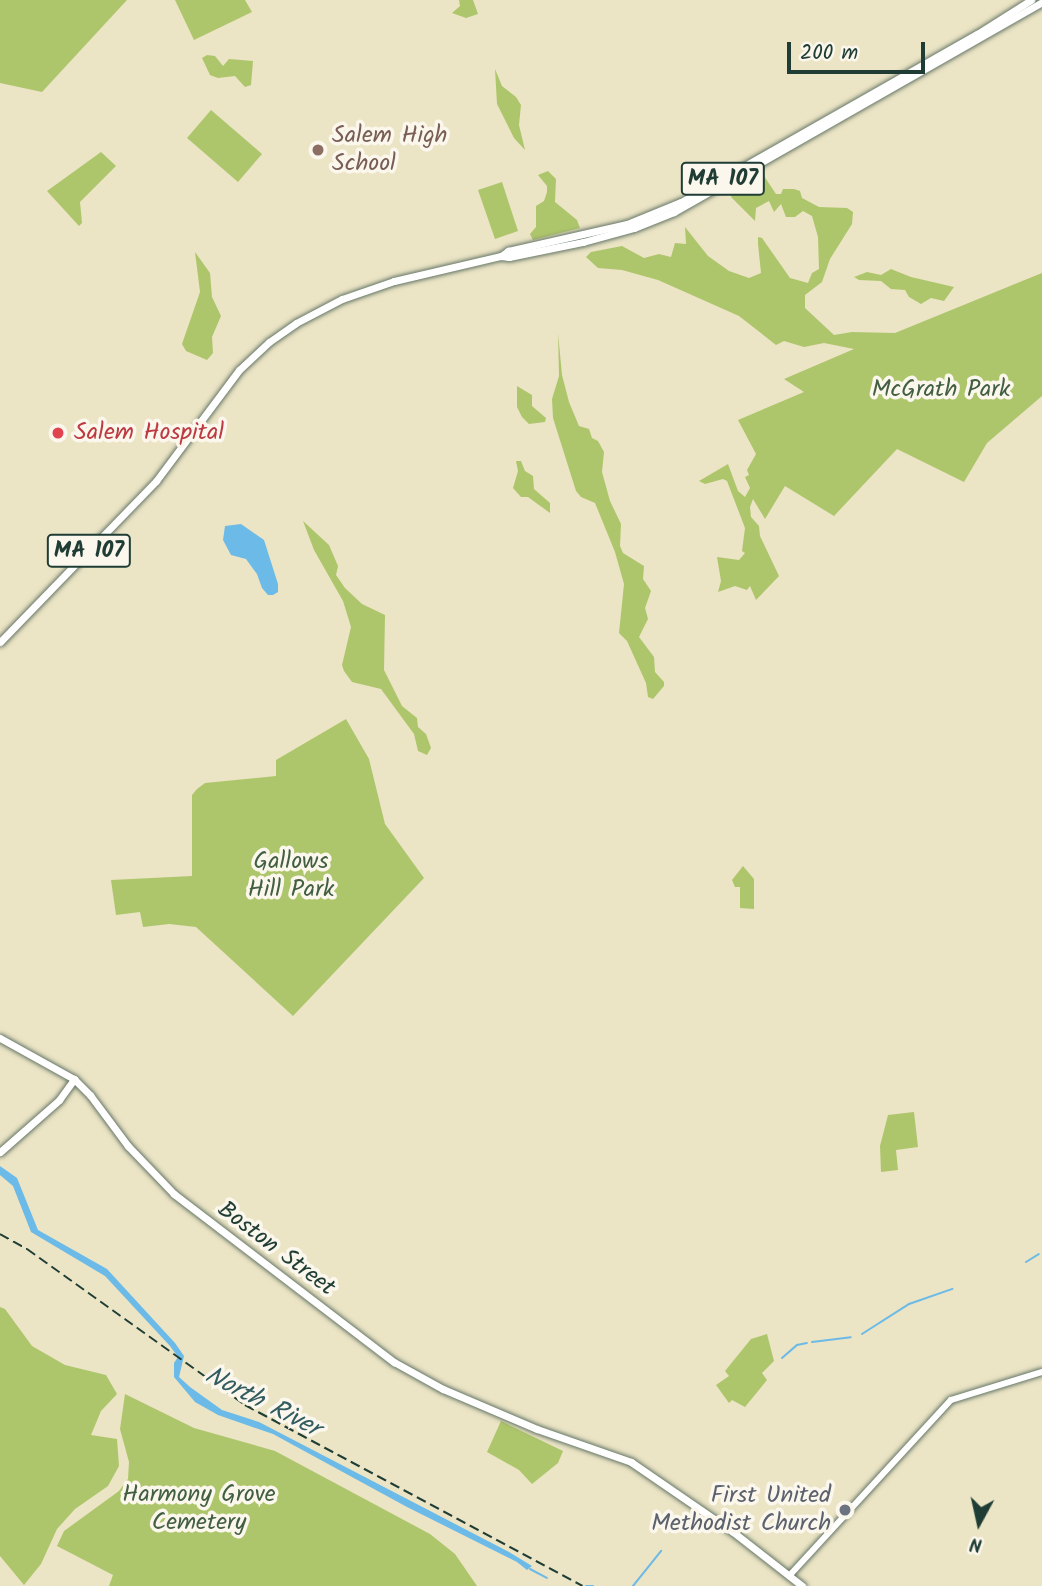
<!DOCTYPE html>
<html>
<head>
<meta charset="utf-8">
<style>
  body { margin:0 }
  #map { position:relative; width:1042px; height:1586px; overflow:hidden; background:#ebe4c5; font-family:Kalam,sans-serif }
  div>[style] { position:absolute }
  .green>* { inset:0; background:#aec66b }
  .water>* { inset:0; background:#6cbae7 }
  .stream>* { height:2px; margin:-1px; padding:0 1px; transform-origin:1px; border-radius:1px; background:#6cbae7 }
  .roads { filter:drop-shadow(0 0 2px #667767) drop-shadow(0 0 2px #667767) }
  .secondary>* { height:6px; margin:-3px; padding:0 3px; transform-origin:3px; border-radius:3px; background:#fff }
  .primary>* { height:7px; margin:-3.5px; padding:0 3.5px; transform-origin:3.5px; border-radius:3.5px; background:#fff }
  .rail>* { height:2px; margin-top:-1px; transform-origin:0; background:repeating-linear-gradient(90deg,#1f3d34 0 10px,transparent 0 15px) }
  .dots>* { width:19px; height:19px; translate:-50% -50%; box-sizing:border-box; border:4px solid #fbf7ec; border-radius:50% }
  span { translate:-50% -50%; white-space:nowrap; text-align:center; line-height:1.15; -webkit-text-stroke:7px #fbf7ec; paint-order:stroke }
  .shield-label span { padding:2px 5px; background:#fbf7ec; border:2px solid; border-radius:5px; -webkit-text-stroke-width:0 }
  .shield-label { font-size:23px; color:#1f3d34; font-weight:700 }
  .education-label { font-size:24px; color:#785e54 }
  .left { translate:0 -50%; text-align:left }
  .park-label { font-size:24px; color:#435f42 }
  .health-label { font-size:24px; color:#be3a42 }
  .street-label { font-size:24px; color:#1f3d34 }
  .worship-label { font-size:24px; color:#5b616d }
  .right { translate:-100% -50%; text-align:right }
  .water-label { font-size:26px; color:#325c61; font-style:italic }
  .north { position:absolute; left:944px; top:1488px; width:70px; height:70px; -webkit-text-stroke:5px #fbf7ec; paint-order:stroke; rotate:188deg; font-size:19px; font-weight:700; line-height:28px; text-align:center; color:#1f3d34 }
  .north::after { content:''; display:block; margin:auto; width:24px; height:32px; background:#1f3d34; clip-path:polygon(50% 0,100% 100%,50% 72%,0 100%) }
  .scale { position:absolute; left:787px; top:42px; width:138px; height:32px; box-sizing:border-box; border:4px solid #1f3d34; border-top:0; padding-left:9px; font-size:21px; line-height:24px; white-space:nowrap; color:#1f3d34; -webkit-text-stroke:5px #fbf7ec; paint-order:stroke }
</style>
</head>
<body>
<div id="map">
  <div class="green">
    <i style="clip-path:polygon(0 0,127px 0,42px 92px,0 83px)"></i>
    <i style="clip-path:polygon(175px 0,245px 0,252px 12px,194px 40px)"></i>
    <i style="clip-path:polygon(459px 0,473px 0,478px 14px,466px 18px,452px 13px,460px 6px)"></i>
    <i style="clip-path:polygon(207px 55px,215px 56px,223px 66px,229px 59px,253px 61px,251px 85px,245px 87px,235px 76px,218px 78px,210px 75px,202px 58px)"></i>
    <i style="clip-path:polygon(495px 69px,502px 86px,516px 97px,521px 105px,519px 125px,525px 150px,514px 138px,497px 104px)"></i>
    <i style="clip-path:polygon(211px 110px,262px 154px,238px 182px,187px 138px)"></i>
    <i style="clip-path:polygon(101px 152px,116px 166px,80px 202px,82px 223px,79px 226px,47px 191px)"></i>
    <i style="clip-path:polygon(548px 171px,556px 179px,555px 202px,577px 220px,580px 228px,533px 240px,530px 234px,536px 227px,536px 206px,544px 201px,547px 192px,547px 186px,538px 175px)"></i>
    <i style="clip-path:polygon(764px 176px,776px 194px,781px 194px,783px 189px,794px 189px,800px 191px,802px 198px,819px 207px,847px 208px,853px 212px,852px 224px,830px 259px,822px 282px,805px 295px,805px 308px,834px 335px,852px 332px,895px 333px,1042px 273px,1042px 396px,987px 443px,964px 482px,897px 449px,834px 516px,785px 486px,765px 519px,753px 499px,750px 507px,751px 517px,759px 526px,760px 536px,779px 576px,756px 600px,750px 586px,747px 590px,735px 586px,718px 592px,721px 581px,717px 557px,739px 560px,745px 553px,742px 551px,745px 528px,727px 481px,723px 479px,705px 484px,699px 481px,728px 464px,738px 491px,745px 497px,750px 488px,745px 477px,749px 475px,747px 470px,756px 454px,738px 420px,804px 392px,784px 379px,854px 349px,824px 343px,804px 347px,784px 341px,776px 345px,739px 316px,658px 280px,622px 270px,598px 268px,586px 257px,591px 252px,622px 246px,644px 258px,659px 254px,671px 257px,675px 243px,686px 244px,685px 227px,708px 256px,729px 271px,749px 278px,761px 273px,758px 244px,758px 237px,762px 238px,790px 278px,808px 283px,812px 273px,819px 269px,818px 237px,812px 216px,803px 211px,795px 217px,786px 217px,781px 204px,774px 212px,769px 201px,756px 208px,755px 221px,731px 197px,733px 190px,757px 177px)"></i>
    <i style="clip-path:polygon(502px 182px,518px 231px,495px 239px,478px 190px)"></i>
    <i style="clip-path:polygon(195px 252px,210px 273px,212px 297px,221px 316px,212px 337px,213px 353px,207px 360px,186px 351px,182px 344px,200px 292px)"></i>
    <i style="clip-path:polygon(891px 269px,911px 277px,954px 287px,944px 301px,931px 298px,921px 304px,909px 297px,905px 290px,891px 289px,881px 281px,859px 280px,854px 277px,867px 272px,881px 275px)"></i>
    <i style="clip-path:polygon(558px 333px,562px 375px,569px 402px,579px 426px,589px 429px,592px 438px,598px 441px,604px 452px,602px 472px,610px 501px,621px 524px,620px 546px,623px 553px,644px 566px,643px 579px,651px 591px,645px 608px,648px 619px,639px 637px,654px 657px,655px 672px,664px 682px,664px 686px,653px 699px,648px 697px,646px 683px,627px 641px,619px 633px,624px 584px,615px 552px,595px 503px,581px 497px,576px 491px,553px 418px,552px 399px,559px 376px)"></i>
    <i style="clip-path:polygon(517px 386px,532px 395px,532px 406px,546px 418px,545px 422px,529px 424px,522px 417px,517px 407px)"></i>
    <i style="clip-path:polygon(516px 461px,521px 461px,525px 471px,533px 476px,534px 489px,550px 503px,550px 513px,528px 497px,521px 497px,513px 488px,518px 471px)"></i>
    <i style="clip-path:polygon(303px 521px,329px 545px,338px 566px,336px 575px,345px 588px,362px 604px,385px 615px,384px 670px,402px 706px,417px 718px,418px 727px,426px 734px,431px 748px,427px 755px,418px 751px,414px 734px,381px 689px,352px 682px,344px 671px,342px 665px,351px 627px,343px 601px,314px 550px)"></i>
    <i style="clip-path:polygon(346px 719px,369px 759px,385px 824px,424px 878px,293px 1016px,196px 927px,169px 924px,143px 927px,140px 912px,116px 915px,111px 880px,192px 876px,192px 795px,197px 789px,205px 783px,276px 776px,276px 760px)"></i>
    <i style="clip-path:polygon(743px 866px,754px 879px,754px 909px,740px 908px,740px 887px,735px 887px,732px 880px)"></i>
    <i style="clip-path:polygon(914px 1112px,918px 1147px,896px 1150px,898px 1170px,881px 1172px,880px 1146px,888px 1115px)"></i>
    <i style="clip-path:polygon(0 1307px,5px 1309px,32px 1346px,65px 1365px,106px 1375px,117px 1394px,101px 1411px,91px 1435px,117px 1439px,119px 1466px,108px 1486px,75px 1509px,57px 1529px,41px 1564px,24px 1585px,0 1556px)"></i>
    <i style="clip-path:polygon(767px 1334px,774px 1361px,762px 1373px,767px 1380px,745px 1407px,732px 1400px,729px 1403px,716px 1385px,729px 1376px,725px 1371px,751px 1339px)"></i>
    <i style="clip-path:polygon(125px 1394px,194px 1428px,275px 1451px,430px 1534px,455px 1554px,477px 1586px,109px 1586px,113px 1575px,57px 1546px,64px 1531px,119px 1491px,128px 1479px,129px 1462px,120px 1429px)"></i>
    <i style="clip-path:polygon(501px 1421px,563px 1451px,558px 1463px,532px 1484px,519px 1470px,487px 1452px)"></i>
  </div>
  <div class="water">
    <i style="clip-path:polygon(241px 524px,264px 540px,278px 584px,278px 592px,273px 595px,268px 595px,262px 588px,257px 574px,246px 559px,231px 555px,223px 540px,225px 526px)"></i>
    <i style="clip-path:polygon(0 1166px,17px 1178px,38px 1230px,107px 1269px,175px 1343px,184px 1356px,179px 1377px,190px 1387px,222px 1410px,259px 1422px,509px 1552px,532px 1566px,527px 1570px,517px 1562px,407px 1507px,273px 1434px,218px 1415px,195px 1402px,174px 1377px,174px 1363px,178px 1357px,170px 1346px,105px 1276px,31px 1232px,13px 1186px,0 1175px)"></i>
  </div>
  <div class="stream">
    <i style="left:1026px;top:1262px;width:15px;rotate:-32deg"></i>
    <i style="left:862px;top:1334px;width:56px;rotate:-32.6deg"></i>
    <i style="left:909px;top:1304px;width:46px;rotate:-19.2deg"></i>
    <i style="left:812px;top:1342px;width:39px;rotate:-7deg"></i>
    <i style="left:782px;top:1358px;width:20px;rotate:-41deg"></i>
    <i style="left:797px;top:1345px;width:10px;rotate:-11deg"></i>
    <i style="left:530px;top:1569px;width:19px;rotate:28deg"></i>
    <i style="left:586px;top:1586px;width:7px"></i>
    <i style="left:633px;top:1586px;width:45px;rotate:-51.3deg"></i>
  </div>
  <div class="roads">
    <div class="secondary">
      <i style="left:789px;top:1576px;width:239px;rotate:-47.4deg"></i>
      <i style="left:951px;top:1400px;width:95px;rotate:-17.1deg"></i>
    </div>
    <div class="primary">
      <i style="left:501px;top:256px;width:9px;rotate:-36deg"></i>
      <i style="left:508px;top:251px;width:122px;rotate:-12.8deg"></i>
      <i style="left:627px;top:224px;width:58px;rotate:-22.2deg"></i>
      <i style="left:681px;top:202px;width:340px;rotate:-29.6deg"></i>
      <i style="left:977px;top:34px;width:64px;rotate:-32.2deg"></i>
      <i style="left:0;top:642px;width:224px;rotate:-45.9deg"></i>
      <i style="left:156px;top:481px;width:139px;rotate:-53.2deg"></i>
      <i style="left:239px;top:370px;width:41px;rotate:-43deg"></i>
      <i style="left:269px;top:342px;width:33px;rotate:-35deg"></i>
      <i style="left:296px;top:323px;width:52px;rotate:-27.6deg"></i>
      <i style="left:342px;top:299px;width:55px;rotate:-19.1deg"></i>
      <i style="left:394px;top:281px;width:110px;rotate:-13.2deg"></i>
      <i style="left:501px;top:256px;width:8px;rotate:7deg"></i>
      <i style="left:509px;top:257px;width:76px;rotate:-11.5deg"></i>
      <i style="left:583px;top:242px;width:53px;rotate:-15.4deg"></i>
      <i style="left:634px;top:228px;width:43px;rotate:-21.8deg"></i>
      <i style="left:674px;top:212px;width:424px;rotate:-29.7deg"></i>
      <i style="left:0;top:1038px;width:85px;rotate:29deg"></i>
      <i style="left:74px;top:1079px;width:23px;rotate:45deg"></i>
      <i style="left:90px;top:1095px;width:64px;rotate:53.3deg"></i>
      <i style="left:128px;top:1146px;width:66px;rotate:46.2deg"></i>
      <i style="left:174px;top:1194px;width:277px;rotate:37.4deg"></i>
      <i style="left:394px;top:1362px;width:56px;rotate:28.9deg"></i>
      <i style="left:443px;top:1389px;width:102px;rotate:23.1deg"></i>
      <i style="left:537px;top:1429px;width:100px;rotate:19.3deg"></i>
      <i style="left:631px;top:1462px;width:124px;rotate:34.5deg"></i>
      <i style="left:733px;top:1532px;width:88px;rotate:38deg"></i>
      <i style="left:0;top:1152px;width:79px;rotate:-41.4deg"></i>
      <i style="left:59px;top:1100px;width:26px;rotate:-54deg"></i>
    </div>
  </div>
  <div class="rail">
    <i style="left:0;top:1234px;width:31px;rotate:29deg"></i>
    <i style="left:27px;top:1249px;width:268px;rotate:35.6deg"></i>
    <i style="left:245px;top:1405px;width:383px;rotate:28.2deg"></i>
  </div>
  <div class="dots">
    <i style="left:318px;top:150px;background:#8d6e63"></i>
    <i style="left:58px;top:433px;background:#e0444e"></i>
    <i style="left:845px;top:1510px;background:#6b7280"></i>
  </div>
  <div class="shield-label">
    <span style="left:723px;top:179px">MA 107</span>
    <span style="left:89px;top:551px">MA 107</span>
  </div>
  <div class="education-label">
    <span class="left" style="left:332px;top:150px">Salem High<br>School</span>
  </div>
  <div class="park-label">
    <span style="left:941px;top:390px">McGrath Park</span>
    <span style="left:291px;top:876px">Gallows<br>Hill Park</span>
    <span style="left:199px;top:1509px">Harmony Grove<br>Cemetery</span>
  </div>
  <div class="health-label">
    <span class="left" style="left:74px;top:433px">Salem Hospital</span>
  </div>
  <div class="street-label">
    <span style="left:276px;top:1249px;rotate:37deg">Boston Street</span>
  </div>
  <div class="worship-label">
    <span class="right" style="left:831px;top:1510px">First United<br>Methodist Church</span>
  </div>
  <div class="water-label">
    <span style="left:262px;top:1403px;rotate:27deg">North River</span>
  </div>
  <div class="north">N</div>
  <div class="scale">200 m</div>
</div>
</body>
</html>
